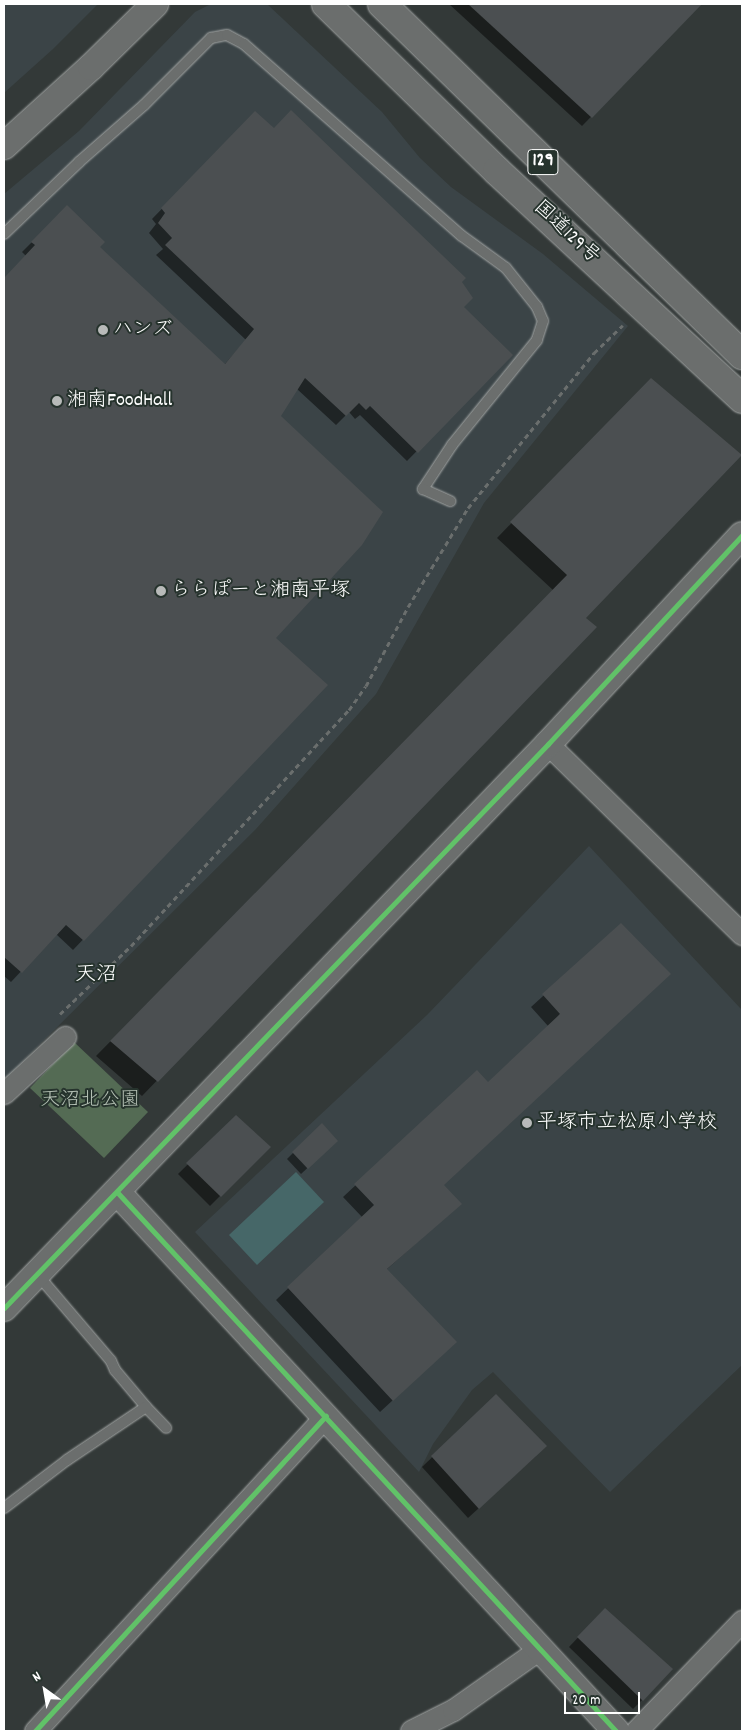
<!DOCTYPE html>
<html>
<head>
<meta charset="utf-8">
<style>
  body { margin:0 }
  #map { position:relative; width:746px; height:1735px; overflow:hidden; background:#333938; font-family:Dekko,"Klee One",sans-serif }
  div>[style] { position:absolute }
  .built>* { inset:0; background:#3b4447 }
  .green>* { inset:0; background:#546b54 }
  .water>* { inset:0; background:#466768 }
  .shadow>* { inset:0; background:#0007 }
  .building>* { inset:0; background:#4b4f51 }
  .path>* { height:3px; margin-top:-1.5px; transform-origin:0; background:repeating-linear-gradient(90deg,#6a6e6d 0 5px,transparent 0 9px) }
  .roads { filter:drop-shadow(0 0 1px #a3a6a5) drop-shadow(0 0 1px #a3a6a5) }
  .service>* { height:10px; margin:-5px; padding:0 5px; transform-origin:5px; border-radius:5px; background:#6b6e6d }
  .minor>* { height:21px; margin:-10.5px; padding:0 10.5px; transform-origin:10.5px; border-radius:10.5px; background:#6b6e6d }
  .tertiary>* { height:26px; margin:-13px; padding:0 13px; transform-origin:13px; border-radius:13px; background:#6b6e6d }
  .trunk>* { height:28px; margin:-14px; padding:0 14px; transform-origin:14px; border-radius:14px; background:#6b6e6d }
  .cycleway>* { height:5px; margin:-2.5px; padding:0 2.5px; transform-origin:2.5px; border-radius:2.5px; background:#61c268 }
  .dots>* { width:14px; height:14px; translate:-50% -50%; box-sizing:border-box; border:2px solid #26332d; border-radius:50% }
  span { translate:-50% -50%; white-space:nowrap; text-align:center; line-height:1.15; -webkit-text-stroke:4px #26332d; paint-order:stroke }
  .shield-label span { padding:1px 4px; background:#26332d; border:1px solid; border-radius:4px; -webkit-text-stroke-width:0 }
  .shield-label { font-size:19px; color:#fff; font-weight:700 }
  .street-label { font-size:20px; color:#fff }
  .poi-label { font-size:20px; color:#fff }
  .left { translate:0 -50%; text-align:left }
  .park-label { font-size:20px; color:#b4c0b4 }
  .neighbourhood-label { font-size:21px; color:#fff }
  .frame { position:absolute; inset:0; border:5px solid #fff; pointer-events:none }
  .north { position:absolute; left:20px; top:1665px; width:50px; height:50px; -webkit-text-stroke:4px #26332d; paint-order:stroke; rotate:328deg; font-size:14px; font-weight:700; line-height:20px; text-align:center; color:#fff }
  .north::after { content:''; display:block; margin:auto; width:18px; height:22px; background:#fff; clip-path:polygon(50% 0,100% 100%,50% 72%,0 100%) }
  .scale { position:absolute; left:564px; top:1692px; width:76px; height:22px; box-sizing:border-box; border:2px solid #fff; border-top:0; padding-left:6px; font-size:15px; line-height:18px; white-space:nowrap; color:#fff; -webkit-text-stroke:4px #26332d; paint-order:stroke }
</style>
</head>
<body>
<div id="map">
  <div class="built">
    <i style="clip-path:polygon(4px 4px,98px 4px,53px 49px,4px 93px)"></i>
    <i style="clip-path:polygon(211px 4px,267px 4px,382px 112px,420px 158px,451px 187px,543px 254px,628px 326px,484px 503px,376px 694px,256px 829px,4px 1080px,4px 194px,79px 131px,195px 12px)"></i>
    <i style="clip-path:polygon(589px 846px,742px 1010px,742px 1365px,610px 1492px,493px 1372px,472px 1390px,433px 1444px,419px 1472px,195px 1232px,427px 1015px)"></i>
  </div>
  <div class="green">
    <i style="clip-path:polygon(74px 1042px,148px 1112px,104px 1158px,30px 1088px)"></i>
  </div>
  <div class="water">
    <i style="clip-path:polygon(296px 1172px,324px 1202px,257px 1265px,229px 1235px)"></i>
  </div>
  <div class="shadow">
    <i style="clip-path:polygon(449px 4px,701px 4px,582px 126px)"></i>
    <i style="clip-path:polygon(255px 113px,460px 282px,463px 307px,511px 355px,407px 461px,360px 415px,355px 419px,349px 412px,336px 425px,297px 389px,280px 416px,274px 638px,326px 685px,73px 950px,56px 934px,11px 982px,4px 976px,4px 280px,26px 256px,22px 252px,67px 207px,99px 247px,224px 365px,246px 340px,156px 255px,163px 249px,149px 233px,156px 224px,152px 219px)"></i>
    <i style="clip-path:polygon(651px 379px,584px 618px,595px 627px,142px 1096px,96px 1056px,554px 591px,497px 538px)"></i>
    <i style="clip-path:polygon(621px 925px,442px 1186px,460px 1204px,386px 1270px,456px 1342px,380px 1412px,276px 1300px,362px 1217px,343px 1197px,477px 1072px,488px 1084px,548px 1026px,531px 1007px)"></i>
    <i style="clip-path:polygon(236px 1117px,269px 1147px,210px 1206px,178px 1174px)"></i>
    <i style="clip-path:polygon(321px 1125px,330px 1147px,301px 1174px,287px 1159px)"></i>
    <i style="clip-path:polygon(496px 1396px,536px 1456px,468px 1518px,422px 1467px)"></i>
    <i style="clip-path:polygon(605px 1609px,642px 1700px,633px 1709px,569px 1647px)"></i>
  </div>
  <div class="building">
    <i style="clip-path:polygon(468px 4px,702px 4px,592px 118px)"></i>
    <i style="clip-path:polygon(291px 110px,466px 278px,462px 282px,473px 298px,464px 307px,513px 355px,418px 453px,370px 406px,366px 410px,359px 403px,346px 416px,305px 378px,281px 416px,383px 512px,362px 545px,276px 638px,328px 685px,84px 941px,66px 925px,22px 973px,4px 957px,4px 278px,35px 245px,31px 242px,67px 205px,105px 242px,100px 247px,225px 364px,254px 329px,165px 245px,172px 238px,158px 223px,165px 213px,161px 208px,255px 111px,274px 128px)"></i>
    <i style="clip-path:polygon(651px 378px,742px 455px,586px 618px,597px 627px,158px 1082px,110px 1041px,567px 575px,510px 522px)"></i>
    <i style="clip-path:polygon(621px 923px,671px 974px,444px 1185px,462px 1204px,387px 1269px,457px 1342px,393px 1401px,287px 1287px,374px 1205px,354px 1184px,477px 1070px,488px 1082px,560px 1014px,542px 994px)"></i>
    <i style="clip-path:polygon(236px 1115px,271px 1147px,221px 1197px,186px 1163px)"></i>
    <i style="clip-path:polygon(322px 1123px,338px 1141px,308px 1169px,292px 1152px)"></i>
    <i style="clip-path:polygon(496px 1394px,547px 1446px,479px 1509px,431px 1456px)"></i>
    <i style="clip-path:polygon(605px 1608px,673px 1669px,643px 1701px,577px 1637px)"></i>
  </div>
  <div class="path">
    <i style="left:60px;top:1014px;width:98px;rotate:-43.8deg"></i>
    <i style="left:131px;top:946px;width:321px;rotate:-47.3deg"></i>
    <i style="left:349px;top:710px;width:29px;rotate:-55deg"></i>
    <i style="left:366px;top:686px;width:89px;rotate:-62deg"></i>
    <i style="left:408px;top:607px;width:116px;rotate:-58.8deg"></i>
    <i style="left:468px;top:508px;width:200px;rotate:-50.9deg"></i>
    <i style="left:594px;top:353px;width:40px;rotate:-44deg"></i>
  </div>
  <div class="roads">
    <div class="service">
      <i style="left:4px;top:234px;width:104px;rotate:-43.8deg"></i>
      <i style="left:79px;top:162px;width:86px;rotate:-41.2deg"></i>
      <i style="left:144px;top:105px;width:95px;rotate:-45deg"></i>
      <i style="left:211px;top:38px;width:16px;rotate:-11deg"></i>
      <i style="left:227px;top:35px;width:19px;rotate:28deg"></i>
      <i style="left:244px;top:44px;width:290px;rotate:41.4deg"></i>
      <i style="left:462px;top:236px;width:54px;rotate:36deg"></i>
      <i style="left:506px;top:268px;width:50px;rotate:51.5deg"></i>
      <i style="left:537px;top:307px;width:15px;rotate:67deg"></i>
      <i style="left:543px;top:321px;width:20px;rotate:108deg"></i>
      <i style="left:537px;top:340px;width:135px;rotate:129deg"></i>
      <i style="left:452px;top:445px;width:53px;rotate:123.4deg"></i>
      <i style="left:423px;top:489px;width:30px;rotate:24deg"></i>
      <i style="left:37px;top:1274px;width:114px;rotate:49.6deg"></i>
      <i style="left:111px;top:1361px;width:10px;rotate:66deg"></i>
      <i style="left:115px;top:1370px;width:48px;rotate:50deg"></i>
      <i style="left:146px;top:1407px;width:29px;rotate:46deg"></i>
      <i style="left:4px;top:1508px;width:79px;rotate:-37.3deg"></i>
      <i style="left:67px;top:1460px;width:95px;rotate:-33.9deg"></i>
    </div>
    <div class="minor">
      <i style="left:548px;top:744px;width:272px;rotate:44.4deg"></i>
      <i style="left:4px;top:1093px;width:83px;rotate:-42.6deg"></i>
      <i style="left:35px;top:1731px;width:429px;rotate:-47.3deg"></i>
      <i style="left:411px;top:1731px;width:47px;rotate:-26.6deg"></i>
      <i style="left:453px;top:1710px;width:108px;rotate:-35.2deg"></i>
      <i style="left:636px;top:1731px;width:153px;rotate:-46.1deg"></i>
    </div>
    <div class="tertiary">
      <i style="left:4px;top:146px;width:118px;rotate:-42.2deg"></i>
      <i style="left:91px;top:67px;width:90px;rotate:-44.5deg"></i>
      <i style="left:117px;top:1192px;width:735px;rotate:47.21deg"></i>
      <i style="left:4px;top:1308px;width:784px;rotate:-46.03deg"></i>
      <i style="left:548px;top:744px;width:285px;rotate:-47.1deg"></i>
    </div>
    <div class="trunk">
      <i style="left:326px;top:4px;width:239px;rotate:44.3deg"></i>
      <i style="left:497px;top:171px;width:335px;rotate:42.9deg"></i>
      <i style="left:382px;top:4px;width:503px;rotate:44.27deg"></i>
    </div>
  </div>
  <div class="cycleway">
    <i style="left:117px;top:1192px;width:735px;rotate:47.21deg"></i>
    <i style="left:4px;top:1308px;width:784px;rotate:-46.03deg"></i>
    <i style="left:548px;top:744px;width:285px;rotate:-47.1deg"></i>
    <i style="left:35px;top:1731px;width:429px;rotate:-47.3deg"></i>
  </div>
  <div class="dots">
    <i style="left:103px;top:330px;background:#b8bab9"></i>
    <i style="left:57px;top:401px;background:#b8bab9"></i>
    <i style="left:161px;top:591px;background:#b8bab9"></i>
    <i style="left:527px;top:1123px;background:#b8bab9"></i>
  </div>
  <div class="shield-label">
    <span style="left:543px;top:162px">129</span>
  </div>
  <div class="street-label">
    <span style="left:566px;top:233px;rotate:43deg">国道129号</span>
  </div>
  <div class="poi-label">
    <span class="left" style="left:113px;top:330px">ハンズ</span>
    <span class="left" style="left:67px;top:401px">湘南FoodHall</span>
    <span class="left" style="left:171px;top:591px">ららぽーと湘南平塚</span>
    <span class="left" style="left:537px;top:1123px">平塚市立松原小学校</span>
  </div>
  <div class="park-label">
    <span style="left:90px;top:1101px">天沼北公園</span>
  </div>
  <div class="neighbourhood-label">
    <span style="left:96px;top:976px">天沼</span>
  </div>
  <div class="frame"></div>
  <div class="north">N</div>
  <div class="scale">20 m</div>
</div>
</body>
</html>
